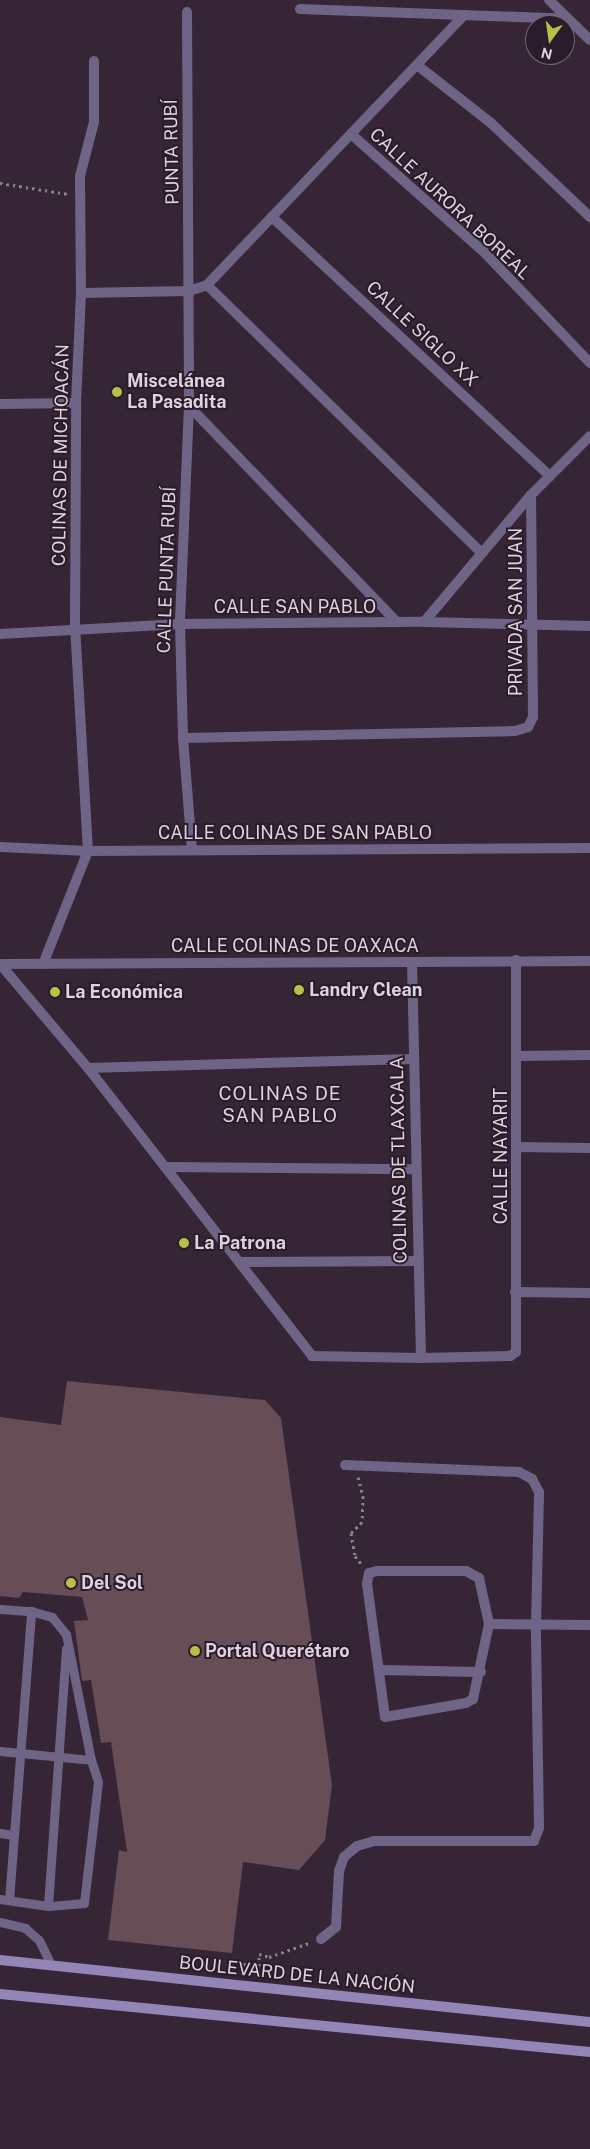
<!DOCTYPE html>
<html>
<head>
<meta charset="utf-8">
<style>
  body { margin:0 }
  #map { position:relative; width:590px; height:2149px; overflow:hidden; background:#352535; font-family:"Public Sans",sans-serif }
  div>[style] { position:absolute }
  .building>* { inset:0; background:#674d56 }
  .path>* { height:3px; margin-top:-1.5px; transform-origin:0; background:repeating-linear-gradient(90deg,#8e818e 0 2.5px,transparent 0 6.5px) }
  .service>* { height:9px; margin:-4.5px; padding:0 4.5px; transform-origin:4.5px; border-radius:4.5px; background:#6e6586 }
  .minor>* { height:10px; margin:-5px; padding:0 5px; transform-origin:5px; border-radius:5px; background:#6e6586 }
  .secondary>* { height:10px; margin:-5px; padding:0 5px; transform-origin:5px; border-radius:5px; background:#9485b9 }
  .dots>* { width:14px; height:14px; translate:-50% -50%; box-sizing:border-box; border:2px solid #2b1c2b; border-radius:50% }
  span { translate:-50% -50%; white-space:nowrap; text-align:center; line-height:1.15; -webkit-text-stroke:4px #2b1c2b; paint-order:stroke }
  .street-label { font-size:18px; color:#ded3dd }
  .poi-label { font-size:18px; color:#ded3dd; font-weight:700 }
  .left { translate:0 -50%; text-align:left }
  .neighbourhood-label { font-size:19px; color:#ded3dd; letter-spacing:1px }
  .north { position:absolute; left:525px; top:15px; width:50px; height:50px; box-sizing:border-box; background:#2b1c2b; border:1px solid #736572; border-radius:50%; rotate:194deg; font-size:14px; font-weight:700; line-height:20px; text-align:center; color:#ded3dd }
  .north::after { content:''; display:block; margin:auto; width:18px; height:22px; background:#b8c147; clip-path:polygon(50% 0,100% 100%,50% 72%,0 100%) }
</style>
</head>
<body>
<div id="map">
  <div class="building">
    <i style="clip-path:polygon(67px 1381px,265px 1400px,281px 1418px,332px 1785px,325px 1840px,299px 1870px,243px 1862px,232px 1953px,108px 1940px,119px 1850px,127px 1852px,111px 1742px,101px 1743px,91px 1680px,82px 1681px,74px 1621px,88px 1620px,82px 1597px,23px 1592px,19px 1598px,0 1596px,0 1417px,61px 1425px)"></i>
  </div>
  <div class="path">
    <i style="left:0;top:183px;width:69px;rotate:9.2deg"></i>
    <i style="left:358px;top:1477px;width:20px;rotate:75deg"></i>
    <i style="left:363px;top:1496px;width:26px;rotate:92deg"></i>
    <i style="left:362px;top:1522px;width:16px;rotate:135deg"></i>
    <i style="left:351px;top:1533px;width:23px;rotate:80deg"></i>
    <i style="left:355px;top:1556px;width:11px;rotate:52deg"></i>
    <i style="left:242px;top:1975px;width:11px;rotate:-85deg"></i>
    <i style="left:243px;top:1964px;width:16px;rotate:7deg"></i>
    <i style="left:259px;top:1966px;width:12px;rotate:-90deg"></i>
    <i style="left:259px;top:1954px;width:10px;rotate:17deg"></i>
    <i style="left:269px;top:1957px;width:42px;rotate:-19.3deg"></i>
  </div>
  <div class="service">
    <i style="left:0;top:1609px;width:31px;rotate:4deg"></i>
    <i style="left:31px;top:1611px;width:22px;rotate:16deg"></i>
    <i style="left:52px;top:1617px;width:22px;rotate:51deg"></i>
    <i style="left:66px;top:1634px;width:128px;rotate:78.8deg"></i>
    <i style="left:91px;top:1760px;width:23px;rotate:72deg"></i>
    <i style="left:98px;top:1782px;width:122px;rotate:96.6deg"></i>
    <i style="left:84px;top:1903px;width:36px;rotate:175deg"></i>
    <i style="left:48px;top:1906px;width:49px;rotate:-171.7deg"></i>
    <i style="left:0;top:1751px;width:91px;rotate:5.6deg"></i>
    <i style="left:0;top:1833px;width:12px;rotate:9deg"></i>
    <i style="left:9px;top:1900px;width:290px;rotate:-85.6deg"></i>
    <i style="left:48px;top:1906px;width:258px;rotate:-86deg"></i>
    <i style="left:0;top:1922px;width:26px;rotate:13deg"></i>
    <i style="left:25px;top:1928px;width:18px;rotate:41deg"></i>
    <i style="left:39px;top:1940px;width:28px;rotate:64deg"></i>
  </div>
  <div class="minor">
    <i style="left:549px;top:0;width:57px;rotate:44.3deg"></i>
    <i style="left:300px;top:9px;width:268px;rotate:2.1deg"></i>
    <i style="left:187px;top:12px;width:394px;rotate:89.7deg"></i>
    <i style="left:189px;top:406px;width:218px;rotate:92.4deg"></i>
    <i style="left:180px;top:624px;width:114px;rotate:88.5deg"></i>
    <i style="left:183px;top:738px;width:112px;rotate:85.4deg"></i>
    <i style="left:417px;top:65px;width:94px;rotate:38.1deg"></i>
    <i style="left:491px;top:123px;width:137px;rotate:43.5deg"></i>
    <i style="left:351px;top:134px;width:179px;rotate:41.6deg"></i>
    <i style="left:485px;top:253px;width:152px;rotate:46.3deg"></i>
    <i style="left:272px;top:217px;width:380px;rotate:43deg"></i>
    <i style="left:207px;top:285px;width:384px;rotate:44.3deg"></i>
    <i style="left:81px;top:293px;width:108px;rotate:-1.1deg"></i>
    <i style="left:189px;top:291px;width:19px;rotate:-18deg"></i>
    <i style="left:207px;top:285px;width:373px;rotate:-46.4deg"></i>
    <i style="left:0;top:404px;width:76px;rotate:-0.8deg"></i>
    <i style="left:189px;top:406px;width:300px;rotate:46.1deg"></i>
    <i style="left:424px;top:622px;width:166px;rotate:-49.9deg"></i>
    <i style="left:531px;top:495px;width:83px;rotate:-45deg"></i>
    <i style="left:0;top:634px;width:180px;rotate:-3.2deg"></i>
    <i style="left:180px;top:624px;width:244px;rotate:-0.5deg"></i>
    <i style="left:424px;top:622px;width:166px;rotate:1.4deg"></i>
    <i style="left:183px;top:738px;width:332px;rotate:-1.2deg"></i>
    <i style="left:515px;top:731px;width:14px;rotate:-17deg"></i>
    <i style="left:528px;top:727px;width:11px;rotate:-63deg"></i>
    <i style="left:533px;top:717px;width:222px;rotate:-90.5deg"></i>
    <i style="left:0;top:847px;width:88px;rotate:2.6deg"></i>
    <i style="left:88px;top:851px;width:502px;rotate:-0.34deg"></i>
    <i style="left:412px;top:962px;width:396px;rotate:88.7deg"></i>
    <i style="left:0;top:964px;width:136px;rotate:49.8deg"></i>
    <i style="left:88px;top:1068px;width:365px;rotate:52.1deg"></i>
    <i style="left:312px;top:1356px;width:109px;rotate:1.1deg"></i>
    <i style="left:421px;top:1358px;width:89px;rotate:-1.3deg"></i>
    <i style="left:510px;top:1356px;width:7px;rotate:-34deg"></i>
    <i style="left:516px;top:1352px;width:392px;rotate:-90deg"></i>
    <i style="left:0;top:964px;width:590px;rotate:-0.29deg"></i>
    <i style="left:43px;top:964px;width:122px;rotate:-68.3deg"></i>
    <i style="left:88px;top:851px;width:224px;rotate:-93.3deg"></i>
    <i style="left:75px;top:627px;width:224px;rotate:-89.7deg"></i>
    <i style="left:76px;top:403px;width:110px;rotate:-87.4deg"></i>
    <i style="left:81px;top:293px;width:117px;rotate:-90.5deg"></i>
    <i style="left:80px;top:176px;width:56px;rotate:-75.5deg"></i>
    <i style="left:94px;top:122px;width:61px;rotate:-90deg"></i>
    <i style="left:518px;top:1056px;width:72px;rotate:-0.8deg"></i>
    <i style="left:88px;top:1068px;width:325px;rotate:-1.6deg"></i>
    <i style="left:516px;top:1147px;width:74px;rotate:0.8deg"></i>
    <i style="left:165px;top:1167px;width:251px;rotate:0.5deg"></i>
    <i style="left:239px;top:1262px;width:179px;rotate:-0.3deg"></i>
    <i style="left:515px;top:1292px;width:75px;rotate:0.8deg"></i>
    <i style="left:377px;top:1571px;width:89px"></i>
    <i style="left:466px;top:1571px;width:15px;rotate:28deg"></i>
    <i style="left:479px;top:1578px;width:47px;rotate:77.7deg"></i>
    <i style="left:489px;top:1624px;width:77px;rotate:102deg"></i>
    <i style="left:473px;top:1699px;width:8px;rotate:150deg"></i>
    <i style="left:466px;top:1703px;width:82px;rotate:170.2deg"></i>
    <i style="left:385px;top:1717px;width:134px;rotate:-97.7deg"></i>
    <i style="left:367px;top:1584px;width:11px;rotate:-80deg"></i>
    <i style="left:369px;top:1573px;width:8px;rotate:-14deg"></i>
    <i style="left:489px;top:1624px;width:101px;rotate:0.6deg"></i>
    <i style="left:380px;top:1670px;width:101px;rotate:1.1deg"></i>
    <i style="left:321px;top:1939px;width:19px;rotate:-39deg"></i>
    <i style="left:336px;top:1927px;width:56px;rotate:-86.9deg"></i>
    <i style="left:339px;top:1871px;width:15px;rotate:-70deg"></i>
    <i style="left:344px;top:1857px;width:17px;rotate:-40deg"></i>
    <i style="left:357px;top:1846px;width:18px;rotate:-16deg"></i>
    <i style="left:374px;top:1841px;width:160px"></i>
    <i style="left:534px;top:1841px;width:14px;rotate:-69deg"></i>
    <i style="left:539px;top:1828px;width:202px;rotate:-90.9deg"></i>
    <i style="left:536px;top:1626px;width:134px;rotate:-88.7deg"></i>
    <i style="left:539px;top:1492px;width:15px;rotate:-118deg"></i>
    <i style="left:532px;top:1479px;width:15px;rotate:-152deg"></i>
    <i style="left:519px;top:1472px;width:174px;rotate:-177.7deg"></i>
  </div>
  <div class="secondary">
    <i style="left:0;top:1960px;width:593px;rotate:6deg"></i>
    <i style="left:0;top:1994px;width:593px;rotate:5.61deg"></i>
  </div>
  <div class="dots">
    <i style="left:117px;top:392px;background:#b8c147"></i>
    <i style="left:299px;top:990px;background:#b8c147"></i>
    <i style="left:55px;top:992px;background:#b8c147"></i>
    <i style="left:184px;top:1243px;background:#b8c147"></i>
    <i style="left:71px;top:1583px;background:#b8c147"></i>
    <i style="left:195px;top:1651px;background:#b8c147"></i>
  </div>
  <div class="street-label">
    <span style="left:172px;top:152px;rotate:-91deg">PUNTA RUBÍ</span>
    <span style="left:450px;top:204px;rotate:43deg">CALLE AURORA BOREAL</span>
    <span style="left:422px;top:334px;rotate:43deg">CALLE SIGLO XX</span>
    <span style="left:61px;top:455px;rotate:-89deg">COLINAS DE MICHOACÁN</span>
    <span style="left:167px;top:570px;rotate:-88deg">CALLE PUNTA RUBÍ</span>
    <span style="left:295px;top:607px">CALLE SAN PABLO</span>
    <span style="left:516px;top:612px;rotate:-90deg">PRIVADA SAN JUAN</span>
    <span style="left:295px;top:833px">CALLE COLINAS DE SAN PABLO</span>
    <span style="left:295px;top:946px">CALLE COLINAS DE OAXACA</span>
    <span style="left:501px;top:1156px;rotate:-90deg">CALLE NAYARIT</span>
    <span style="left:399px;top:1160px;rotate:-91deg">COLINAS DE TLAXCALA</span>
    <span style="left:297px;top:1975px;rotate:6deg">BOULEVARD DE LA NACIÓN</span>
  </div>
  <div class="poi-label">
    <span class="left" style="left:127px;top:392px">Miscelánea<br>La Pasadita</span>
    <span class="left" style="left:309px;top:990px">Landry Clean</span>
    <span class="left" style="left:65px;top:992px">La Económica</span>
    <span class="left" style="left:194px;top:1243px">La Patrona</span>
    <span class="left" style="left:81px;top:1583px">Del Sol</span>
    <span class="left" style="left:205px;top:1651px">Portal Querétaro</span>
  </div>
  <div class="neighbourhood-label">
    <span style="left:280px;top:1105px">COLINAS DE<br>SAN PABLO</span>
  </div>
  <div class="north">N</div>
</div>
</body>
</html>
